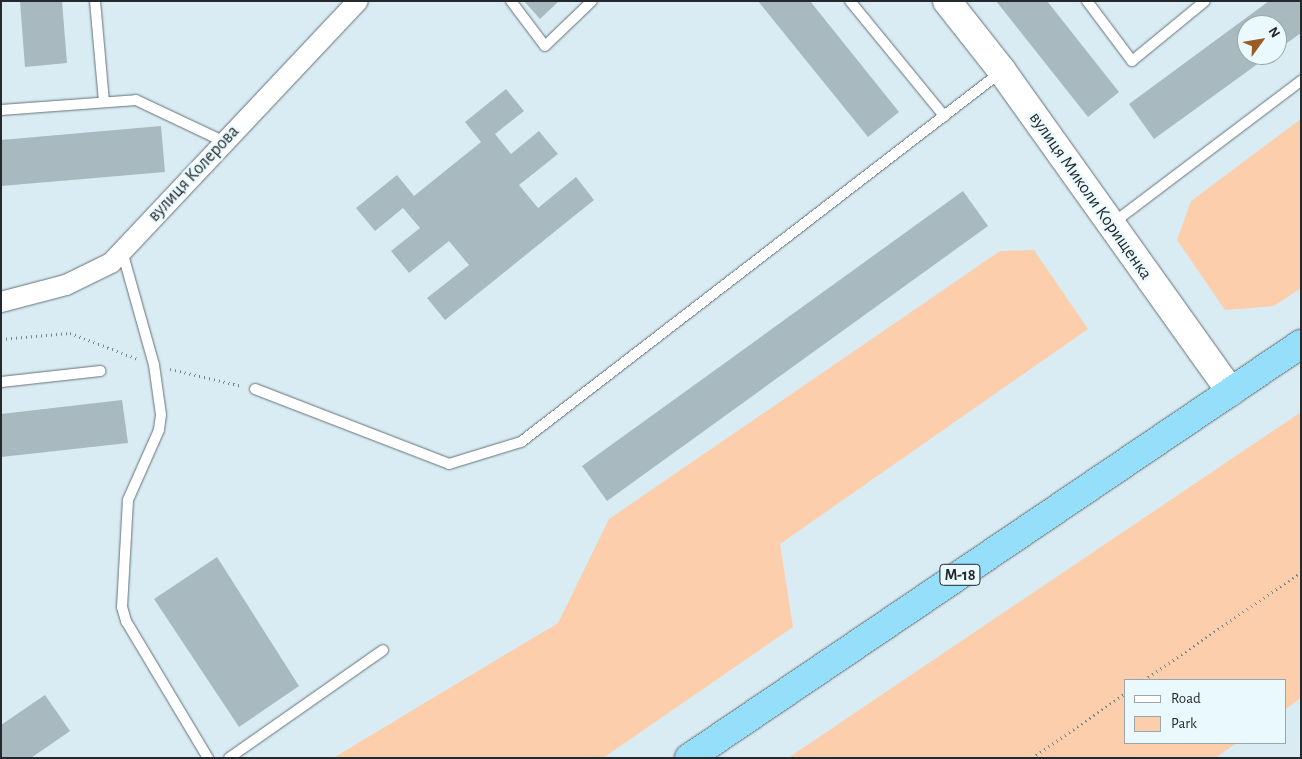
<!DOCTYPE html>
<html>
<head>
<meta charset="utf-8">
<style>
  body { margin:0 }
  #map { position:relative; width:1302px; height:759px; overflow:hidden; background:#daecf3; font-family:"Alegreya Sans",sans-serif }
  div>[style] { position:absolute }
  .green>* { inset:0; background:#fcceac }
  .building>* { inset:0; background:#a8b9c0 }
  .path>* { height:3px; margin-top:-1.5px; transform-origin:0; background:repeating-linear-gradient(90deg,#798489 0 1px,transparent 0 5px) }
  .roads { filter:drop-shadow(0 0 1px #627278) drop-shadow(0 0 1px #627278) }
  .lane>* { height:10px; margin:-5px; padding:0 5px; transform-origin:5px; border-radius:5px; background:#fff }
  .street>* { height:20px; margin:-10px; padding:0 10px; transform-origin:10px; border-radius:10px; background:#fff }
  .secondary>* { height:28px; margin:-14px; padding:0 14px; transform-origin:14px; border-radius:14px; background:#fff }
  .highway>* { height:28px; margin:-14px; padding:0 14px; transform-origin:14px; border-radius:14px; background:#96dffb }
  span { translate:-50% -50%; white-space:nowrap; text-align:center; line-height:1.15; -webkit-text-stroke:4.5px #eaf9fe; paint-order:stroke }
  .shield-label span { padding:1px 4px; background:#eaf9fe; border:1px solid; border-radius:4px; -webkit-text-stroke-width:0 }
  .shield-label { font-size:16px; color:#23292c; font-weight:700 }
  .street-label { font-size:18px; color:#23292c }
  .frame { position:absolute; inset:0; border:2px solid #23292c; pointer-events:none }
  .legend { position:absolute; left:1124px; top:679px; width:162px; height:65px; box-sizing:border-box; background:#eaf9fe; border:1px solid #9aa6aa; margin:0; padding:6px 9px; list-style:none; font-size:15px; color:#23292c }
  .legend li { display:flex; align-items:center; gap:10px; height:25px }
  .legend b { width:25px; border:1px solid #9aa6aa }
  .north { position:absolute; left:1237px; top:15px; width:50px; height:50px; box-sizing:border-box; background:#eaf9fe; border:1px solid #9aa6aa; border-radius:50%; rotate:58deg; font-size:14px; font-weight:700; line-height:20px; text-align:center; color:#23292c }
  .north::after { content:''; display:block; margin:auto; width:18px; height:22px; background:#9b5b25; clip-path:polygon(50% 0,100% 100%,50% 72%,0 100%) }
</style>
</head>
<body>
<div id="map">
  <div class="green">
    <i style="clip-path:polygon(1301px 119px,1301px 288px,1274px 306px,1225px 310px,1177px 240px,1191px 201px)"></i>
    <i style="clip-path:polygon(1034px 250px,1088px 329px,780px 544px,793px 627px,603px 758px,333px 758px,558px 623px,609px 519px,1000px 251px)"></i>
    <i style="clip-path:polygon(1301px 412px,1301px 698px,1286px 709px,1286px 680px,1126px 680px,1126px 743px,1237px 743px,1215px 758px,788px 758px)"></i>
  </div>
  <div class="building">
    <i style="clip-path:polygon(20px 1px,62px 1px,67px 63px,25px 67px)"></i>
    <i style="clip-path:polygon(524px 1px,559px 1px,540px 19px)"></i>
    <i style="clip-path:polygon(758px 1px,810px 1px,899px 112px,868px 137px)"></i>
    <i style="clip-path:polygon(996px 1px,1047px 1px,1119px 92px,1088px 117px)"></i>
    <i style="clip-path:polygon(1269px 1px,1301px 1px,1301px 33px,1277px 50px,1277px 25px,1247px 25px,1247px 55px,1270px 55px,1154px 139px,1129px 104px)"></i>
    <i style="clip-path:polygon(506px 89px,524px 111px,495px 134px,511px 154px,539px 131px,558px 154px,519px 185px,538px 208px,576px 177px,594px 200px,445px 320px,427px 298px,469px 265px,449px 241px,409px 273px,391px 251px,420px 228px,403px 208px,375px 231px,356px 208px,397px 175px,414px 196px,481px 142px,465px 122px)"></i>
    <i style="clip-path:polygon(161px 126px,165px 172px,1px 186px,1px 140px)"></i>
    <i style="clip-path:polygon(963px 191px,988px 226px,607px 501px,582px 466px)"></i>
    <i style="clip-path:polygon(122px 400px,128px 443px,1px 457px,1px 414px)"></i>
    <i style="clip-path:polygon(217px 557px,299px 686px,239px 727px,154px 599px)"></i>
    <i style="clip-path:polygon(45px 695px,70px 731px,31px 758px,1px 758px,1px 725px)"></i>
  </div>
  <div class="path">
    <i style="left:1px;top:339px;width:69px;rotate:-5deg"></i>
    <i style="left:70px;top:333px;width:73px;rotate:20.9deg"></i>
    <i style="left:170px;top:369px;width:74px;rotate:13.3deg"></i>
    <i style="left:1144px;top:680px;width:191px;rotate:-34.5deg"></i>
    <i style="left:1032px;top:758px;width:114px;rotate:-34.7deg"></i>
  </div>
  <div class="roads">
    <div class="lane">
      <i style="left:95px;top:1px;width:101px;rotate:84.9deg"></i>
      <i style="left:511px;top:1px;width:56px;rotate:52.9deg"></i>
      <i style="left:545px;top:46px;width:65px;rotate:-43.8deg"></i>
      <i style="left:850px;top:1px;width:149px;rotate:50.7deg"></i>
      <i style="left:1087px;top:1px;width:75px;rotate:53.1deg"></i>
      <i style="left:1132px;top:61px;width:94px;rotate:-39.4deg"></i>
      <i style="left:1px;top:110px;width:135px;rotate:-4.2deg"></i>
      <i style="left:136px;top:100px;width:98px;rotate:25.3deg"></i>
      <i style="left:1113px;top:223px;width:236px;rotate:-37.1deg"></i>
      <i style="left:122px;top:251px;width:118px;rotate:74.3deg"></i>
      <i style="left:154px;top:365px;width:50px;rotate:82deg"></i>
      <i style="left:161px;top:415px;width:15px;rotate:98deg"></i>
      <i style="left:159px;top:430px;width:77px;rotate:113.9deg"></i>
      <i style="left:128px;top:500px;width:107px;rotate:93.2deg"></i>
      <i style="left:122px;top:607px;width:15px;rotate:74deg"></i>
      <i style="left:126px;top:621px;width:160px;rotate:59.1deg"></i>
      <i style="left:1px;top:382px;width:100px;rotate:-6.3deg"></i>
      <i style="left:255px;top:389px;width:208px;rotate:21.1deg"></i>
      <i style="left:449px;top:464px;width:75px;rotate:-17deg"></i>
      <i style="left:521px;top:442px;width:606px;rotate:-37.63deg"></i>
      <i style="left:229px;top:758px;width:188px;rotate:-35deg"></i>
    </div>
    <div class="street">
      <i style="left:1px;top:302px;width:67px;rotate:-14.7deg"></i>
      <i style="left:66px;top:285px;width:50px;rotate:-26.1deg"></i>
      <i style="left:111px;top:263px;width:360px;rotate:-46.7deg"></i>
    </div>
    <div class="secondary">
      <i style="left:947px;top:1px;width:89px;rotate:51.8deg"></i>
      <i style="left:1002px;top:71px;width:394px;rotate:54.5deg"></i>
    </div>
    <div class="highway">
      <i style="left:689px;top:758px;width:739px;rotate:-34.08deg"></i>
    </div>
  </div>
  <div class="shield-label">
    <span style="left:960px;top:575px">М-18</span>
  </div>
  <div class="street-label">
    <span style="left:194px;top:174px;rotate:-47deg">вулиця Колерова</span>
    <span style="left:1090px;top:196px;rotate:55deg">вулиця Миколи Корищенка</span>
  </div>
  <div class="frame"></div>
  <ul class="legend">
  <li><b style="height:6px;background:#fff"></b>Road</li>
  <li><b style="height:14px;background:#fcceac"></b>Park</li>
  </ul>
  <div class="north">N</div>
</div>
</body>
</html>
